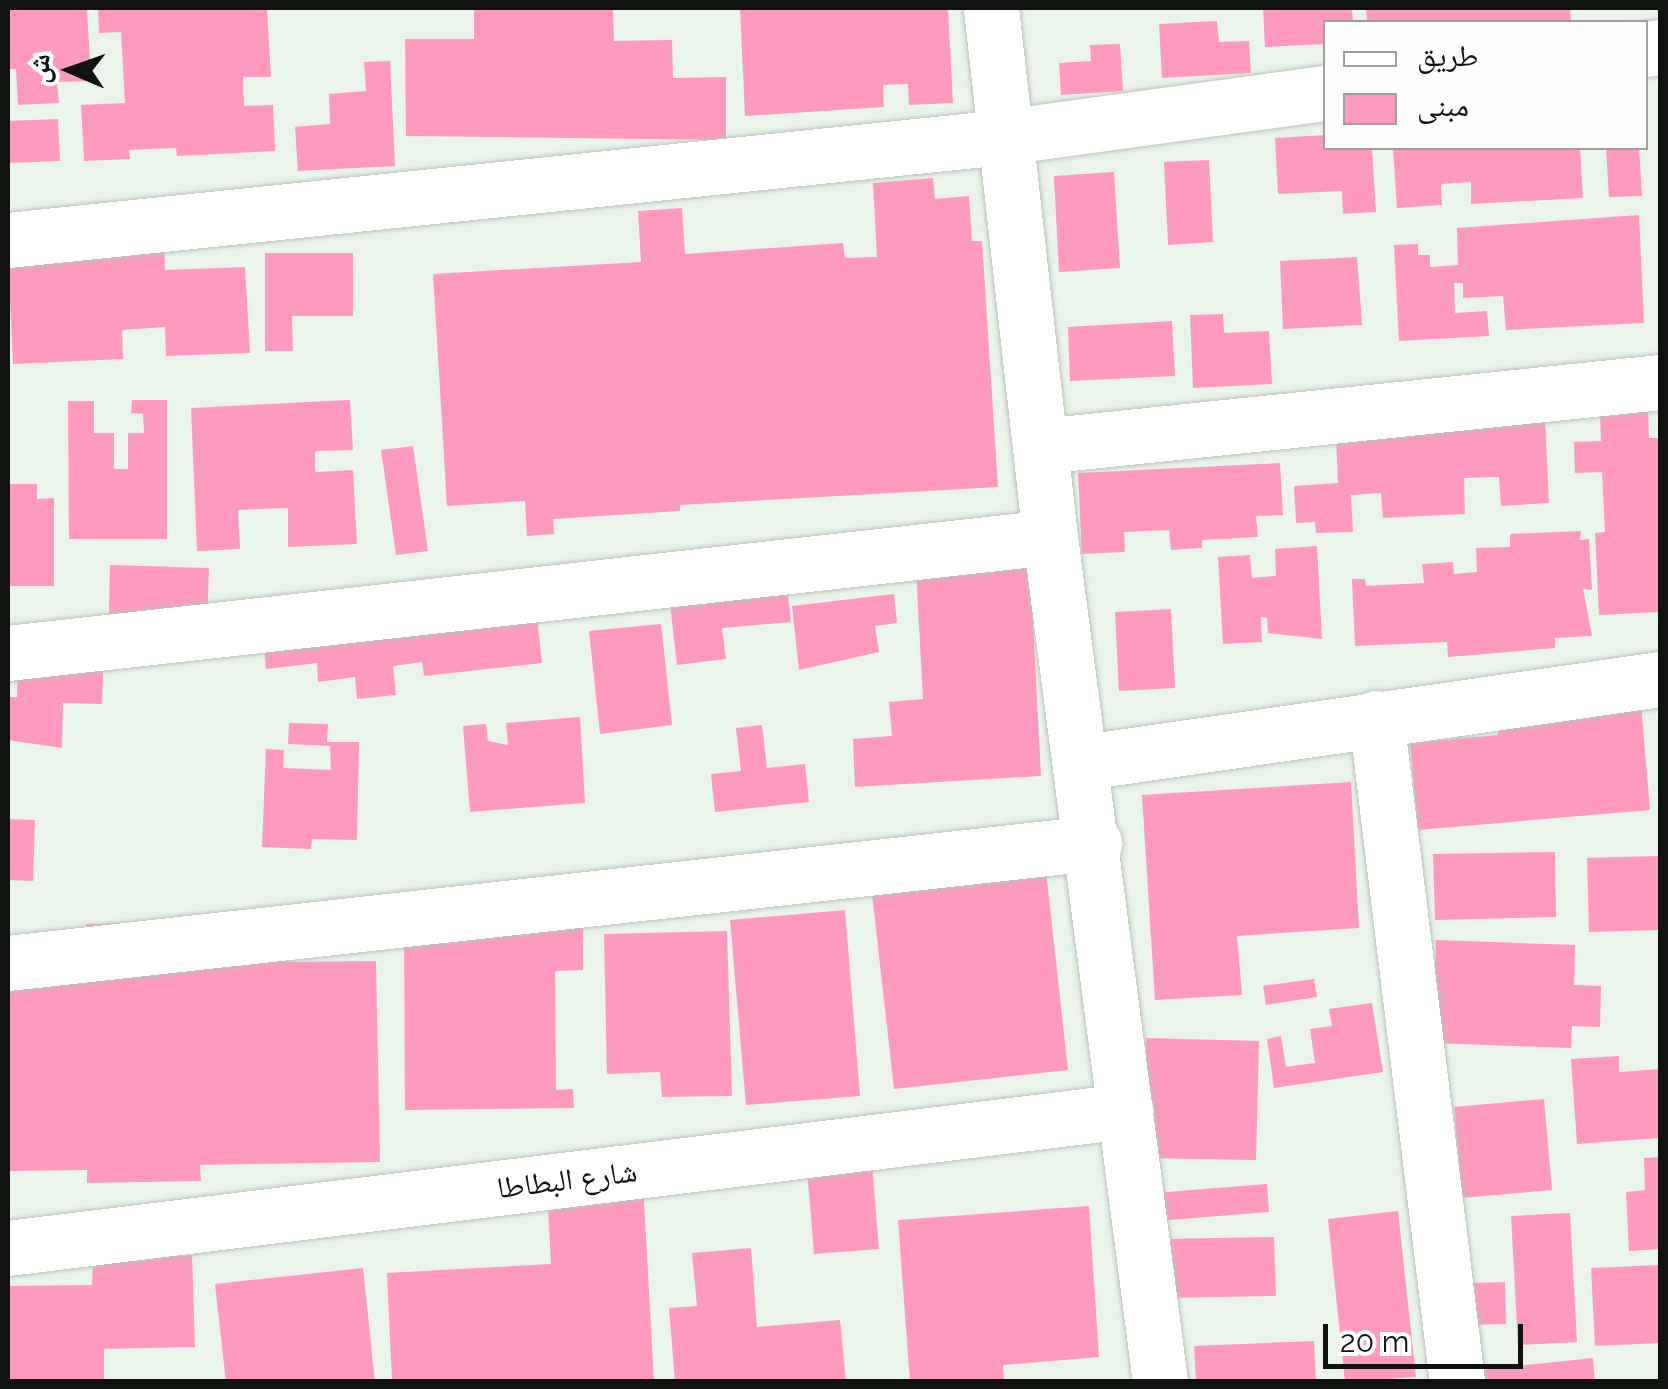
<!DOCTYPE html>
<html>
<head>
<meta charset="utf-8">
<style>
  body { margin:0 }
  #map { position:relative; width:1668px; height:1389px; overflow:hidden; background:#eaf4ea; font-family:Raleway,"Noto Naskh Arabic",sans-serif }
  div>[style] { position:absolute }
  .building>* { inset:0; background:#fe9ac0 }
  .roads { filter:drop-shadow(0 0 2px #bac3ba) drop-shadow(0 0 2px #bac3ba) }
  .minor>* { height:55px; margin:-27.5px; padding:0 27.5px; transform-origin:27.5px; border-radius:27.5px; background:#fff }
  span { translate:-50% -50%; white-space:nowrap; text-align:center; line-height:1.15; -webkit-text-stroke:8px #fdfefd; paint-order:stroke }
  .street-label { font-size:30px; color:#0f120f }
  .frame { position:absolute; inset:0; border:10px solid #0f120f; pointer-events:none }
  .legend { position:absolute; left:1323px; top:20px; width:325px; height:130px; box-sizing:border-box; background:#fdfefd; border:2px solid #9ea09e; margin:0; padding:12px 18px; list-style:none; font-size:30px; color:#0f120f }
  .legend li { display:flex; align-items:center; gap:20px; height:50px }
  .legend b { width:50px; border:2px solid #9ea09e }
  .north { position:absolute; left:20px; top:20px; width:100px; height:100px; -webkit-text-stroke:8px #fdfefd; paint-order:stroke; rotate:272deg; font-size:28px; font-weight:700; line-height:40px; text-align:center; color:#0f120f }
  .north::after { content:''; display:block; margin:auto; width:35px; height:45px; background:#0f120f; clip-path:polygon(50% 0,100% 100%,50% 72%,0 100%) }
  .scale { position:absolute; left:1323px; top:1324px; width:200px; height:45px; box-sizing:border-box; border:5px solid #0f120f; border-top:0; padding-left:12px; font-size:30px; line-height:35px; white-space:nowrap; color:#0f120f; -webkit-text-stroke:8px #fdfefd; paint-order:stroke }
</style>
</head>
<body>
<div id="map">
  <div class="building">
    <i style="clip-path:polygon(8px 8px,87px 8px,91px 81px,57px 82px,59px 103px,18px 105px,16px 69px,8px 69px)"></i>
    <i style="clip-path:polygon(98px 8px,267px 8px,271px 77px,243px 77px,244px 106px,273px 105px,275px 151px,177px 156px,176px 148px,129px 150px,130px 159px,84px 161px,81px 105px,125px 103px,121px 32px,99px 33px)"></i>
    <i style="clip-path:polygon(613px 8px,614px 41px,672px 40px,673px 78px,726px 77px,726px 140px,406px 136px,405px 39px,474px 39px,474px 9px)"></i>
    <i style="clip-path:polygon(740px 8px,948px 8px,953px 103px,909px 105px,908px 84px,883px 85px,884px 107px,745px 116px)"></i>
    <i style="clip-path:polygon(1263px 8px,1352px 8px,1353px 22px,1326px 22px,1326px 44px,1265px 47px)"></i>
    <i style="clip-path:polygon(1366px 8px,1570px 8px,1571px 22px,1367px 22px)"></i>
    <i style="clip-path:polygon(1217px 21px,1219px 42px,1249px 41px,1251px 73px,1162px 78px,1159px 24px)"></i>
    <i style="clip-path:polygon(1120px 44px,1123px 91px,1061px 95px,1059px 63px,1091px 61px,1090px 45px)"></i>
    <i style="clip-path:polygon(390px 61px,395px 166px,298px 171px,295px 127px,330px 124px,329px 94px,366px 91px,364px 62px)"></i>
    <i style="clip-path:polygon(58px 119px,60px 161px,8px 163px,8px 121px)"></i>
    <i style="clip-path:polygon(1326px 135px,1326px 148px,1372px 148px,1376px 212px,1343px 214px,1342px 191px,1278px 194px,1275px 138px)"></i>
    <i style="clip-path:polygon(1580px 148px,1583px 198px,1471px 204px,1471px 182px,1441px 184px,1442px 205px,1397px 208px,1393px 149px)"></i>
    <i style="clip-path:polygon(1606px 148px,1639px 148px,1642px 196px,1609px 197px)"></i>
    <i style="clip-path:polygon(1209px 160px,1213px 242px,1168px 245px,1164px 162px)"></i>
    <i style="clip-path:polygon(1114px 172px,1120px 268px,1059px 272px,1054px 176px)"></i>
    <i style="clip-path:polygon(933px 178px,935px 199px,969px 196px,972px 241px,982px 241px,998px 487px,680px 505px,680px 511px,553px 519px,554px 534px,527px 536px,525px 501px,447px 506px,433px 274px,641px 262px,638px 211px,682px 208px,685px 254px,843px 243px,845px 258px,877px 257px,873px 183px)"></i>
    <i style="clip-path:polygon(1639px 215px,1644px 323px,1506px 330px,1503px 296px,1463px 298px,1463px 283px,1454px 283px,1455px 313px,1487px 311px,1489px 336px,1399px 341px,1394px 245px,1418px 244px,1418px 255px,1430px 255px,1430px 267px,1458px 265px,1457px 228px)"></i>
    <i style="clip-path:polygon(164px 234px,165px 270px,245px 267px,250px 353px,166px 356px,165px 327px,122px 330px,123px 359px,13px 364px,8px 254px)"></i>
    <i style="clip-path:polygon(265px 253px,353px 253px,353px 316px,292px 316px,293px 351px,265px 351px)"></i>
    <i style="clip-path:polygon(1357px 257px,1362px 325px,1283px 329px,1280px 261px)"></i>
    <i style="clip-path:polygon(1223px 314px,1224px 333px,1269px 331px,1272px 384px,1193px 388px,1190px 315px)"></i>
    <i style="clip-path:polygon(1172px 321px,1175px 376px,1070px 381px,1068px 327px)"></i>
    <i style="clip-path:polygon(1544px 398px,1549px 503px,1501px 506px,1499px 477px,1464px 478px,1465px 514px,1383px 518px,1381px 493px,1351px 495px,1353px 532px,1316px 533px,1315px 522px,1296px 523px,1294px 486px,1338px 483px,1336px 437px)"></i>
    <i style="clip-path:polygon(132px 400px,167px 400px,167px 539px,69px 539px,68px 401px,94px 401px,94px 433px,114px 433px,114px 469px,128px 469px,128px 433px,144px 433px,143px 414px,131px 413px)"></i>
    <i style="clip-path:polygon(350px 400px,353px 450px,315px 451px,315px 472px,353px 470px,357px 544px,288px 547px,288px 508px,238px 510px,240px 549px,197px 551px,191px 408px)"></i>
    <i style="clip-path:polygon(1648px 410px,1649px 438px,1660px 438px,1660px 612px,1599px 615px,1595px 533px,1605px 532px,1602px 472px,1575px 473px,1574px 442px,1601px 441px,1600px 412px)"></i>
    <i style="clip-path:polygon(413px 446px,428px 551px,396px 555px,381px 450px)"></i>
    <i style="clip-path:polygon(1280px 463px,1283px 515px,1256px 516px,1258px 537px,1202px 540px,1202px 548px,1171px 550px,1169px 530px,1124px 532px,1125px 552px,1082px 554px,1078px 473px)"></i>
    <i style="clip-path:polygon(8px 484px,37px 484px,37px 499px,54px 498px,54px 586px,8px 586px)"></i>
    <i style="clip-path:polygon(1581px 531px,1580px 540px,1589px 539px,1592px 590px,1583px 589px,1592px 636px,1555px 638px,1555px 648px,1448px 657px,1447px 642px,1355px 646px,1352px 579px,1365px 579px,1366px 586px,1424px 583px,1422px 564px,1453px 562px,1454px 574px,1477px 572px,1476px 548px,1510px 547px,1510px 534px)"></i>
    <i style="clip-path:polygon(783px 546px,791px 622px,722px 628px,726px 659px,677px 665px,665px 560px)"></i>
    <i style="clip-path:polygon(1317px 546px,1322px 639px,1268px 633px,1267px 618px,1261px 617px,1262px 642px,1223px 644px,1218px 557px,1250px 555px,1252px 578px,1276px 576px,1275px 549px)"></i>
    <i style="clip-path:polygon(1030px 563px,1041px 776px,855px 787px,853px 739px,892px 736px,889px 702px,923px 699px,916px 571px)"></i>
    <i style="clip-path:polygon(110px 565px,209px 568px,206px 656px,108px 654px)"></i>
    <i style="clip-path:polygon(894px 594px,897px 623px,875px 626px,879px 652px,799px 670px,792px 606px)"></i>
    <i style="clip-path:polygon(260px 604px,536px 607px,542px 663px,424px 676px,422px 662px,393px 666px,396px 695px,357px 699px,355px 677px,318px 682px,317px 663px,266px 669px)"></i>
    <i style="clip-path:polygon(1171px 609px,1175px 688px,1119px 691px,1115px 612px)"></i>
    <i style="clip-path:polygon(661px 624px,672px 725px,600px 734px,589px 631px)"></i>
    <i style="clip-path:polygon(19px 645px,104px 647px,102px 704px,63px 703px,62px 748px,8px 740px,8px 697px,17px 697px)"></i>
    <i style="clip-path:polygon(1639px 679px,1650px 810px,1418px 830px,1410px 743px,1498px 735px,1494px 692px)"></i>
    <i style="clip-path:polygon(580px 717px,585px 803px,470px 812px,463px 726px,486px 724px,488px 741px,508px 745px,506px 723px)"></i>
    <i style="clip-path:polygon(289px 723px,328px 724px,327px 742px,359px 742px,357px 840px,312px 839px,311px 849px,262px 847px,266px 749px,284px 750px,283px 768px,331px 770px,330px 746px,288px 744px)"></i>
    <i style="clip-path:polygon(762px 725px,767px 768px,805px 764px,809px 802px,715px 812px,711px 774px,741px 771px,736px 728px)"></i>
    <i style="clip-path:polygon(1351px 782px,1359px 928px,1237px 936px,1242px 995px,1155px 1000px,1142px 795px)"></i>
    <i style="clip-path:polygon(8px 819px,35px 820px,33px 881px,8px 880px)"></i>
    <i style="clip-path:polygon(1043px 844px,1068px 1070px,894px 1089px,867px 849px)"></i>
    <i style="clip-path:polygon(1555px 852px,1556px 917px,1435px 920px,1433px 854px)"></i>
    <i style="clip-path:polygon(1659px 856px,1660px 930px,1589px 932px,1587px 858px)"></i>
    <i style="clip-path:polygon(845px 910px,860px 1096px,746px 1105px,730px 920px)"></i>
    <i style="clip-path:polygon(583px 915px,583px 970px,555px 971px,556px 1090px,573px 1089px,574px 1108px,405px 1110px,404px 916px)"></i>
    <i style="clip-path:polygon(288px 920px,287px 962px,376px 961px,380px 1162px,200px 1165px,201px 1181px,87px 1183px,87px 1170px,8px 1171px,8px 984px,86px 954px,86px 924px)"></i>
    <i style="clip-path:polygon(727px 931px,732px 1096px,662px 1097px,660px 1072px,607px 1074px,604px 934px)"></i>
    <i style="clip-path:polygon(1436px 940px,1575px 945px,1574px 985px,1601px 986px,1600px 1027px,1572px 1026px,1571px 1048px,1432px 1043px)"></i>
    <i style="clip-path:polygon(1314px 979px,1317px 997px,1266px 1005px,1263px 986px)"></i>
    <i style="clip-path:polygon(1372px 1003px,1383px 1072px,1274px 1088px,1267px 1039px,1281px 1036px,1286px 1067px,1315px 1063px,1310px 1029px,1332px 1026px,1329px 1009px)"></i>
    <i style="clip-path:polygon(1146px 1038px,1259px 1041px,1256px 1160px,1143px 1158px)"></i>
    <i style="clip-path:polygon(1619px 1056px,1619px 1072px,1660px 1069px,1660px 1138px,1577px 1144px,1571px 1059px)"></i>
    <i style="clip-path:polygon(1544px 1099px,1552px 1190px,1462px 1198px,1454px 1107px)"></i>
    <i style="clip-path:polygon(1660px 1157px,1660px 1249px,1629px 1251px,1626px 1192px,1645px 1190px,1644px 1158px)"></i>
    <i style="clip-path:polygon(872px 1164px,879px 1249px,814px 1254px,807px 1169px)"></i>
    <i style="clip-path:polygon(643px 1182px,654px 1382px,392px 1382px,387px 1273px,551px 1264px,547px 1187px)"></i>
    <i style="clip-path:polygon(1267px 1184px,1269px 1212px,1156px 1221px,1154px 1193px)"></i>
    <i style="clip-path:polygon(1089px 1206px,1099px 1357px,1003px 1365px,1004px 1382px,910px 1382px,898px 1220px)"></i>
    <i style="clip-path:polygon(1398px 1211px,1416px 1377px,1345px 1382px,1328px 1219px)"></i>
    <i style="clip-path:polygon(1570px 1213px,1577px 1342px,1518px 1345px,1511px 1216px)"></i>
    <i style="clip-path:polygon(1274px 1237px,1276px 1296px,1165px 1298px,1163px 1239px)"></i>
    <i style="clip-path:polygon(751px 1248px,757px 1327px,840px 1320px,846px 1381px,675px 1382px,669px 1308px,697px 1306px,692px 1253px)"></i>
    <i style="clip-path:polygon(192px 1255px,195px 1347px,104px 1349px,104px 1382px,8px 1382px,8px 1286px,92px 1285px,93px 1261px)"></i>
    <i style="clip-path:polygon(1660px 1265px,1660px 1343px,1595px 1346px,1591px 1268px)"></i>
    <i style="clip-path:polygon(363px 1268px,375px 1382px,226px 1382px,215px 1284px)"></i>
    <i style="clip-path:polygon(1505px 1282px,1506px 1324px,1470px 1325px,1468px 1283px)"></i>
    <i style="clip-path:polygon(1314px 1341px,1316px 1382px,1196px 1382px,1194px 1346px)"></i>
    <i style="clip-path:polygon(1593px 1358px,1595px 1382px,1482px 1382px,1480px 1370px)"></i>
  </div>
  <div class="roads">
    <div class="minor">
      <i style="left:991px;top:8px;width:532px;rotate:83.64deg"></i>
      <i style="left:1050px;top:537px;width:852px;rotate:82.58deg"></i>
      <i style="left:1646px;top:49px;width:14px;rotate:-8deg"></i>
      <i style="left:8px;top:240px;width:1000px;rotate:-5.91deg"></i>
      <i style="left:1003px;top:137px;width:326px;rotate:-7.8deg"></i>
      <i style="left:1041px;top:446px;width:622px;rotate:-5.9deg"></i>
      <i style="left:8px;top:653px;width:1048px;rotate:-6.35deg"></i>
      <i style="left:1376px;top:718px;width:669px;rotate:83.04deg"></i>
      <i style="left:1084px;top:762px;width:582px;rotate:-8.2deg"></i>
      <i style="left:8px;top:963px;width:1093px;rotate:-6.31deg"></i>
      <i style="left:8px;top:1248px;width:1126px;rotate:-6.99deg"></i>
    </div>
  </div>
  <div class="street-label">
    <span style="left:567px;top:1180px;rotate:-7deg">شارع البطاطا</span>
  </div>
  <div class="frame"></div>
  <ul class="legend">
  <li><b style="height:12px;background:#fff"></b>طريق</li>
  <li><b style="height:28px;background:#fe9ac0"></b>مبنى</li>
  </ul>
  <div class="north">ش</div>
  <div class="scale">20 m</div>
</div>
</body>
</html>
